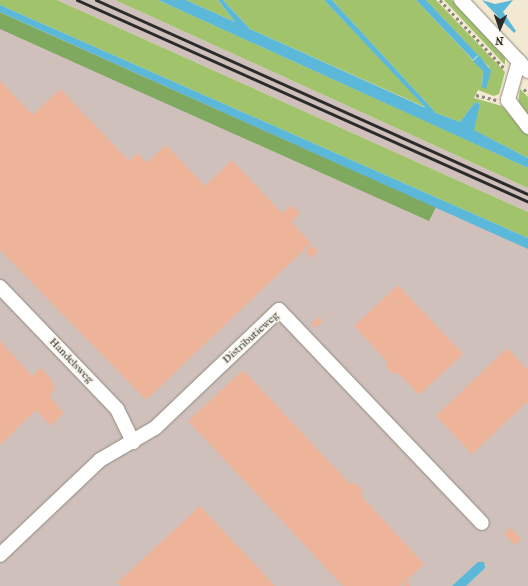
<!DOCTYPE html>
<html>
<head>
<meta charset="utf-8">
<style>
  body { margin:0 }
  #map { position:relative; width:528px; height:586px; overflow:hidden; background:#f3e8d1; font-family:"IM FELL French Canon",serif }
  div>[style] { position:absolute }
  .industrial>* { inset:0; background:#cfc0bb }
  .green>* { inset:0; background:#a1c36c }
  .forest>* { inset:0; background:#80a960 }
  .water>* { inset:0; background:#5bb8d9 }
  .building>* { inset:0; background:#edb49a }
  .path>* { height:2.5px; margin-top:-1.25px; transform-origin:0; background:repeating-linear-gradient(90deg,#8f8a7e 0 3px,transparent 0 6px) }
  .roads { filter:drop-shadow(0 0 1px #8f8a7e) drop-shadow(0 0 1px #8f8a7e) }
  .minor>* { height:14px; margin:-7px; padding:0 7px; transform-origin:7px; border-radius:7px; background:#fff }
  .rail>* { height:3px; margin:-1.5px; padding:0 1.5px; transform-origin:1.5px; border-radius:1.5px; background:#2b2b2b }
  span { translate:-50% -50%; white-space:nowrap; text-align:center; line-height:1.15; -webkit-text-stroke:3.5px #f7f3e8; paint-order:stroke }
  .street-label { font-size:11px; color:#2b2b2b }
  .north { position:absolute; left:480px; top:8px; width:40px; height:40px; -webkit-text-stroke:3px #f7f3e8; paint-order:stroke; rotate:182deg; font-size:11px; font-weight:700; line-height:16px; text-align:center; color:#2b2b2b }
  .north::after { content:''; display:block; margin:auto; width:14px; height:18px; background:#2b2b2b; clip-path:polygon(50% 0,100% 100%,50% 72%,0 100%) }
</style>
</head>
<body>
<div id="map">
  <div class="industrial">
    <i style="clip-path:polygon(57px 0,115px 0,528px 188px,528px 212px)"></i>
    <i style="clip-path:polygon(0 13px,528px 242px,528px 586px,0 586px)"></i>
  </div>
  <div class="green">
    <i style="clip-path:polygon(0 0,57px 0,528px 212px,528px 238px,0 5px)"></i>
    <i style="clip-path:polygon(115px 0,158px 0,461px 137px,528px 168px,528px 188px)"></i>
    <i style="clip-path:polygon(186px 0,218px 0,235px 22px)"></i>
    <i style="clip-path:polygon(223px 0,324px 0,427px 108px,250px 29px)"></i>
    <i style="clip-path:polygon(332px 0,416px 0,483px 71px,482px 87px,489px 67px,426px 0,436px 0,505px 72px,499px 94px,494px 96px,478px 90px,474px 98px,502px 106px,528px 135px,528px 158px,473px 130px,480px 104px,475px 102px,460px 122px,436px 113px)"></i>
    <i style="clip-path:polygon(444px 0,452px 0,505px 56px,505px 65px)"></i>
    <i style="clip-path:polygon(520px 89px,528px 97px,528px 116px,518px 105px)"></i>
  </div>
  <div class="forest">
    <i style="clip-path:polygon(0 12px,142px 76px,436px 207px,429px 221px,120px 83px,0 29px)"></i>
  </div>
  <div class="water">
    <i style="clip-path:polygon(158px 0,186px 0,235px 22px,218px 0,223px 0,250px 29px,426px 108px,324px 0,332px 0,436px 113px,460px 122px,475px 102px,480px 104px,474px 130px,528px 158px,528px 168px)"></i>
    <i style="clip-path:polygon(416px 0,426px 0,478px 55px,473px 60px)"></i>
    <i style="clip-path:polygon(482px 0,495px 4px,513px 0,503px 12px,516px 31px,514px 33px)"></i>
    <i style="clip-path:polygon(0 5px,528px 238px,528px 249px,0 12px)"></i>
    <i style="clip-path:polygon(479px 55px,491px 71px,486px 89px,482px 87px,483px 71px,473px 61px)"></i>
    <i style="clip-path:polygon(478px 562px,484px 562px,485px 568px,466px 586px,452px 586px)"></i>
  </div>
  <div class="building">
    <i style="clip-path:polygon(0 81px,33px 115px,60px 89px,129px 161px,138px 153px,147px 163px,166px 145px,205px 186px,232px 160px,282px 213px,292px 205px,300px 213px,291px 222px,311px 243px,146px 400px,0 250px)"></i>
    <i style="clip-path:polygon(312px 245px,318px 251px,311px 258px,305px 252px)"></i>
    <i style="clip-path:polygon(398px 285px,463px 354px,419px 395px,397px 372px,394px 375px,385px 365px,388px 363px,354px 326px)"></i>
    <i style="clip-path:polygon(319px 317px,323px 321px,315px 328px,311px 324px)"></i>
    <i style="clip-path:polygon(0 341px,32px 376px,41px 368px,48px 375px,55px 387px,50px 397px,64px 413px,51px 426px,36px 410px,0 445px)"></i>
    <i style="clip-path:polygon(507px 348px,528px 370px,528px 401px,472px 454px,436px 416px)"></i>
    <i style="clip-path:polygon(243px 370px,350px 484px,355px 483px,363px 491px,361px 496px,424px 564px,400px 586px,343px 586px,188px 421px)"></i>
    <i style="clip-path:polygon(200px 506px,275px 586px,121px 586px,117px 583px)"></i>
    <i style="clip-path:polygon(511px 528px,521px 539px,514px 545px,504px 534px)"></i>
    <i style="clip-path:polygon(409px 580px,410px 586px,403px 586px)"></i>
  </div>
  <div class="path">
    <i style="left:440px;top:0;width:93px;rotate:46.7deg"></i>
    <i style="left:524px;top:89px;width:6px;rotate:45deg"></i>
    <i style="left:476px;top:95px;width:21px;rotate:14deg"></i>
  </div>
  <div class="roads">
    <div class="minor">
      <i style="left:461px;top:0;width:98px;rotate:46.7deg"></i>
      <i style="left:519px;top:61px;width:41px;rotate:105.8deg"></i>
      <i style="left:508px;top:100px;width:34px;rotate:53deg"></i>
      <i style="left:0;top:287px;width:169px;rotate:46.2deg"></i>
      <i style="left:117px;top:409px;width:37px;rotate:64deg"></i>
      <i style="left:0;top:555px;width:138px;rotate:-43.5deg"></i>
      <i style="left:100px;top:460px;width:64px;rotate:-30.2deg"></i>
      <i style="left:155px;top:428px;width:171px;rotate:-43.6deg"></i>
      <i style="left:279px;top:310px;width:294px;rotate:46.4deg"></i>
    </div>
  </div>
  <div class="rail">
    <i style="left:77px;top:0;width:494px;rotate:24.1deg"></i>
    <i style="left:96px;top:0;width:474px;rotate:24.2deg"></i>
  </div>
  <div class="street-label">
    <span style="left:251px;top:338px;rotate:-42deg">Distributieweg</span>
    <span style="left:71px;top:361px;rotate:46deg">Handelsweg</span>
  </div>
  <div class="north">N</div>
</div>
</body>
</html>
